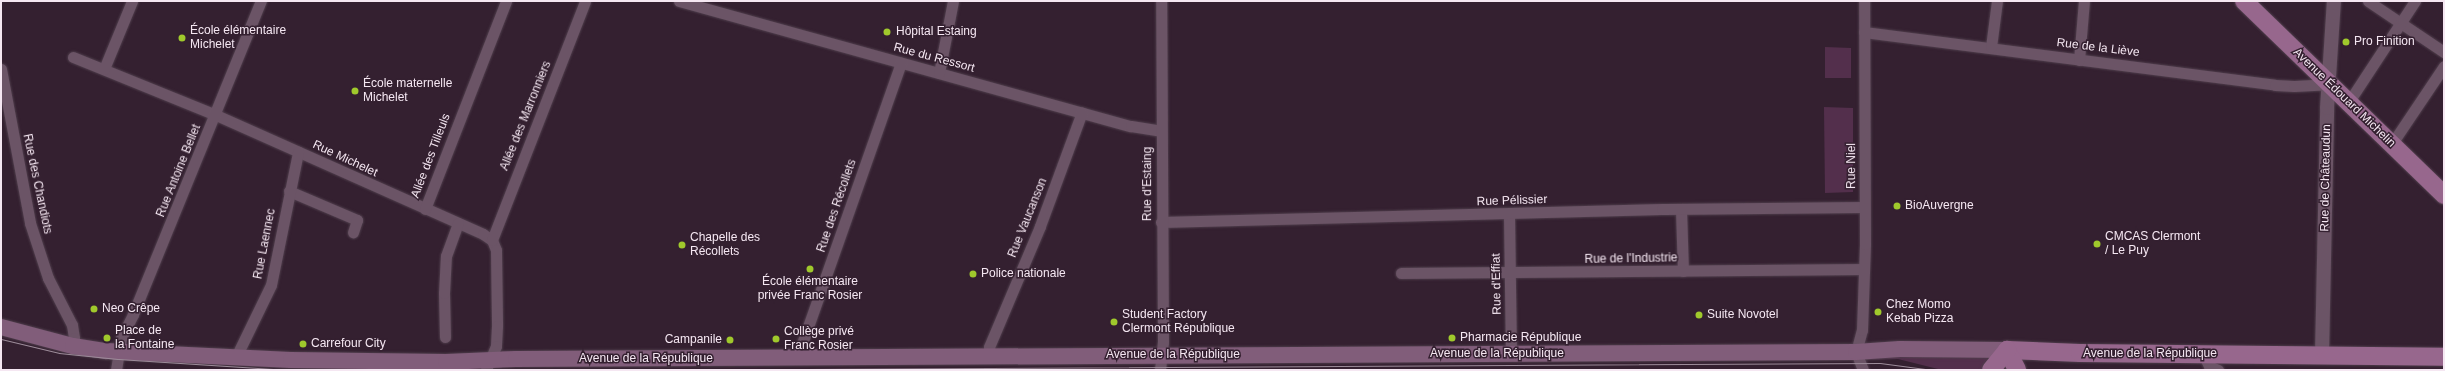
<!DOCTYPE html>
<html>
<head>
<meta charset="utf-8">
<style>
  body { margin:0 }
  #map { position:relative; width:2445px; height:371px; overflow:hidden; background:#342030; font-family:Arial,sans-serif }
  div>[style] { position:absolute }
  .green>* { inset:0; background:#532f4c }
  .roads { filter:drop-shadow(0 0 1px #4f3e4c) drop-shadow(0 0 1px #4f3e4c) }
  .minor>* { height:11px; margin:-5.5px; padding:0 5.5px; transform-origin:5.5px; border-radius:5.5px; background:#6b5466 }
  .tertiary>* { height:14px; margin:-7px; padding:0 7px; transform-origin:7px; border-radius:7px; background:#6b5466 }
  .secondary>* { height:16px; margin:-8px; padding:0 8px; transform-origin:8px; border-radius:8px; background:#815d7a }
  .primary>* { height:18px; margin:-9px; padding:0 9px; transform-origin:9px; border-radius:9px; background:#97678d }
  .tram>* { height:1px; margin:-0.5px; padding:0 0.5px; transform-origin:0.5px; border-radius:0.5px; background:#9d8c9a }
  .dots>* { width:11px; height:11px; translate:-50% -50%; box-sizing:border-box; border:2px solid #342030; border-radius:50% }
  span { translate:-50% -50%; white-space:nowrap; text-align:center; line-height:1.15; -webkit-text-stroke:3px #342030; paint-order:stroke }
  .poi-label { font-size:12px; color:#f5e7f2 }
  .left { translate:0 -50%; text-align:left }
  .right { translate:-100% -50%; text-align:right }
  .street-label { font-size:12px; color:#f5e7f2 }
  .frame { position:absolute; inset:0; border:2px solid #f5e7f2; pointer-events:none }
</style>
</head>
<body>
<div id="map">
  <div class="green">
    <i style="clip-path:polygon(1825px 47px,1851px 48px,1851px 78px,1825px 78px)"></i>
    <i style="clip-path:polygon(1824px 107px,1853px 108px,1853px 192px,1825px 193px)"></i>
    <i style="clip-path:polygon(1863px 356px,1987px 358px,1990px 362px,1982px 370px,1942px 370px,1898px 359px,1865px 360px)"></i>
  </div>
  <div class="roads">
    <div class="minor">
      <i style="left:679px;top:1px;width:469px;rotate:15.5deg"></i>
      <i style="left:1131px;top:126px;width:30px;rotate:9deg"></i>
      <i style="left:2368px;top:1px;width:92px;rotate:33.9deg"></i>
      <i style="left:1864px;top:32px;width:414px;rotate:7.3deg"></i>
      <i style="left:2275px;top:85px;width:19px;rotate:3deg"></i>
      <i style="left:2294px;top:86px;width:34px;rotate:-3deg"></i>
      <i style="left:1991px;top:47px;width:46px;rotate:-82.6deg"></i>
      <i style="left:73px;top:57px;width:154px;rotate:22.1deg"></i>
      <i style="left:216px;top:115px;width:292px;rotate:24deg"></i>
      <i style="left:483px;top:234px;width:11px;rotate:34deg"></i>
      <i style="left:492px;top:240px;width:11px;rotate:68deg"></i>
      <i style="left:496px;top:250px;width:76px;rotate:89.2deg"></i>
      <i style="left:497px;top:326px;width:20px;rotate:93deg"></i>
      <i style="left:496px;top:346px;width:26px;rotate:113deg"></i>
      <i style="left:2079px;top:60px;width:59px;rotate:-85.2deg"></i>
      <i style="left:1px;top:69px;width:157px;rotate:79.3deg"></i>
      <i style="left:30px;top:223px;width:58px;rotate:71.9deg"></i>
      <i style="left:48px;top:278px;width:53px;rotate:62.9deg"></i>
      <i style="left:72px;top:325px;width:13px;rotate:81deg"></i>
      <i style="left:74px;top:338px;width:8px;rotate:97deg"></i>
      <i style="left:104px;top:69px;width:74px;rotate:-67.6deg"></i>
      <i style="left:939px;top:73px;width:73px;rotate:-79deg"></i>
      <i style="left:2348px;top:103px;width:122px;rotate:-56.7deg"></i>
      <i style="left:2391px;top:145px;width:95px;rotate:-56.1deg"></i>
      <i style="left:289px;top:191px;width:74px;rotate:23.1deg"></i>
      <i style="left:357px;top:220px;width:13px;rotate:108deg"></i>
      <i style="left:425px;top:209px;width:223px;rotate:-68.7deg"></i>
      <i style="left:1681px;top:209px;width:62px;rotate:88.2deg"></i>
      <i style="left:1509px;top:214px;width:140px;rotate:89.2deg"></i>
      <i style="left:1161px;top:222px;width:501px;rotate:-1.49deg"></i>
      <i style="left:1662px;top:209px;width:202px;rotate:-0.6deg"></i>
      <i style="left:492px;top:240px;width:256px;rotate:-68.7deg"></i>
      <i style="left:1401px;top:273px;width:461px;rotate:-0.5deg"></i>
      <i style="left:445px;top:337px;width:44px;rotate:-91.3deg"></i>
      <i style="left:444px;top:293px;width:37px;rotate:-87deg"></i>
      <i style="left:446px;top:256px;width:35px;rotate:-70deg"></i>
      <i style="left:2203px;top:354px;width:13px;rotate:63deg"></i>
      <i style="left:2209px;top:366px;width:10px;rotate:24deg"></i>
      <i style="left:991px;top:356px;width:9px;rotate:-103deg"></i>
      <i style="left:989px;top:347px;width:131px;rotate:-67.1deg"></i>
      <i style="left:1040px;top:226px;width:121px;rotate:-69.8deg"></i>
      <i style="left:797px;top:358px;width:313px;rotate:-70.6deg"></i>
      <i style="left:235px;top:359px;width:82px;rotate:-64.1deg"></i>
      <i style="left:271px;top:285px;width:136px;rotate:-78.5deg"></i>
      <i style="left:116px;top:370px;width:32px;rotate:-81deg"></i>
      <i style="left:121px;top:338px;width:27px;rotate:-63deg"></i>
      <i style="left:133px;top:314px;width:338px;rotate:-67.8deg"></i>
      <i style="left:1160px;top:370px;width:28px;rotate:-84deg"></i>
      <i style="left:1163px;top:342px;width:341px;rotate:-90.3deg"></i>
      <i style="left:1863px;top:370px;width:19px;rotate:-111deg"></i>
      <i style="left:1856px;top:352px;width:23px;rotate:-75deg"></i>
      <i style="left:1862px;top:330px;width:86px;rotate:-88deg"></i>
      <i style="left:1865px;top:244px;width:243px;rotate:-90.2deg"></i>
    </div>
    <div class="tertiary">
      <i style="left:2322px;top:355px;width:247px;rotate:-88.8deg"></i>
      <i style="left:2327px;top:108px;width:107px;rotate:-86.3deg"></i>
    </div>
    <div class="secondary">
      <i style="left:1px;top:327px;width:74px;rotate:14.8deg"></i>
      <i style="left:73px;top:346px;width:33px;rotate:9deg"></i>
      <i style="left:106px;top:351px;width:185px;rotate:2.8deg"></i>
      <i style="left:291px;top:360px;width:155px;rotate:0.7deg"></i>
      <i style="left:446px;top:362px;width:70px;rotate:-2.5deg"></i>
      <i style="left:516px;top:359px;width:1340px;rotate:-0.3deg"></i>
      <i style="left:1856px;top:352px;width:44px;rotate:-3.9deg"></i>
      <i style="left:1900px;top:349px;width:107px;rotate:0.5deg"></i>
    </div>
    <div class="primary">
      <i style="left:2244px;top:1px;width:279px;rotate:44.1deg"></i>
      <i style="left:2007px;top:350px;width:73px;rotate:2.4deg"></i>
      <i style="left:2080px;top:353px;width:364px;rotate:0.6deg"></i>
      <i style="left:2007px;top:350px;width:22px;rotate:63deg"></i>
      <i style="left:1991px;top:370px;width:26px;rotate:-51deg"></i>
    </div>
  </div>
  <div class="tram">
    <i style="left:1px;top:339px;width:60px;rotate:13.6deg"></i>
    <i style="left:59px;top:353px;width:59px;rotate:5.8deg"></i>
    <i style="left:118px;top:359px;width:171px;rotate:3.7deg"></i>
    <i style="left:619px;top:370px;width:1261px;rotate:-0.32deg"></i>
    <i style="left:1880px;top:363px;width:53px;rotate:7.5deg"></i>
  </div>
  <div class="dots">
    <i style="left:887px;top:32px;background:#a0c92c"></i>
    <i style="left:182px;top:38px;background:#a0c92c"></i>
    <i style="left:2346px;top:42px;background:#a0c92c"></i>
    <i style="left:355px;top:91px;background:#a0c92c"></i>
    <i style="left:1897px;top:206px;background:#a0c92c"></i>
    <i style="left:2097px;top:244px;background:#a0c92c"></i>
    <i style="left:682px;top:245px;background:#a0c92c"></i>
    <i style="left:810px;top:269px;background:#a0c92c"></i>
    <i style="left:973px;top:274px;background:#a0c92c"></i>
    <i style="left:94px;top:309px;background:#a0c92c"></i>
    <i style="left:1878px;top:312px;background:#a0c92c"></i>
    <i style="left:1699px;top:315px;background:#a0c92c"></i>
    <i style="left:1114px;top:322px;background:#a0c92c"></i>
    <i style="left:107px;top:338px;background:#a0c92c"></i>
    <i style="left:1452px;top:338px;background:#a0c92c"></i>
    <i style="left:776px;top:339px;background:#a0c92c"></i>
    <i style="left:730px;top:340px;background:#a0c92c"></i>
    <i style="left:303px;top:344px;background:#a0c92c"></i>
  </div>
  <div class="poi-label">
    <span class="left" style="left:190px;top:38px">École élémentaire<br>Michelet</span>
    <span class="left" style="left:896px;top:32px">Hôpital Estaing</span>
    <span class="left" style="left:2354px;top:42px">Pro Finition</span>
    <span class="left" style="left:363px;top:91px">École maternelle<br>Michelet</span>
    <span class="left" style="left:1905px;top:206px">BioAuvergne</span>
    <span class="left" style="left:2105px;top:244px">CMCAS Clermont<br>/ Le Puy</span>
    <span class="left" style="left:690px;top:245px">Chapelle des<br>Récollets</span>
    <span class="left" style="left:981px;top:274px">Police nationale</span>
    <span style="left:810px;top:289px">École élémentaire<br>privée Franc Rosier</span>
    <span class="left" style="left:1886px;top:312px">Chez Momo<br>Kebab Pizza</span>
    <span class="left" style="left:102px;top:309px">Neo Crêpe</span>
    <span class="left" style="left:1122px;top:322px">Student Factory<br>Clermont République</span>
    <span class="left" style="left:1707px;top:315px">Suite Novotel</span>
    <span class="left" style="left:115px;top:338px">Place de<br>la Fontaine</span>
    <span class="left" style="left:784px;top:339px">Collège privé<br>Franc Rosier</span>
    <span class="left" style="left:1460px;top:338px">Pharmacie République</span>
    <span class="right" style="left:722px;top:340px">Campanile</span>
    <span class="left" style="left:311px;top:344px">Carrefour City</span>
  </div>
  <div class="street-label">
    <span style="left:2098px;top:48px;rotate:7deg">Rue de la Liève</span>
    <span style="left:934px;top:58px;rotate:15deg">Rue du Ressort</span>
    <span style="left:2344px;top:98px;rotate:44deg">Avenue Édouard Michelin</span>
    <span style="left:526px;top:116px;rotate:-68deg">Allée des Marronniers</span>
    <span style="left:431px;top:156px;rotate:-69deg">Allée des Tilleuls</span>
    <span style="left:345px;top:159px;rotate:25deg">Rue Michelet</span>
    <span style="left:1852px;top:166px;rotate:-90deg">Rue Niel</span>
    <span style="left:179px;top:171px;rotate:-68deg">Rue Antoine Bellet</span>
    <span style="left:2326px;top:178px;rotate:-89deg">Rue de Châteaudun</span>
    <span style="left:37px;top:184px;rotate:78deg">Rue des Chandiots</span>
    <span style="left:1148px;top:184px;rotate:-90deg">Rue d'Estaing</span>
    <span style="left:1512px;top:201px;rotate:-2deg">Rue Pélissier</span>
    <span style="left:837px;top:206px;rotate:-71deg">Rue des Récollets</span>
    <span style="left:1028px;top:218px;rotate:-68deg">Rue Vaucanson</span>
    <span style="left:265px;top:244px;rotate:-79deg">Rue Laennec</span>
    <span style="left:1631px;top:259px;rotate:-1deg">Rue de l'Industrie</span>
    <span style="left:1497px;top:284px;rotate:-91deg">Rue d'Effiat</span>
    <span style="left:1497px;top:354px">Avenue de la République</span>
    <span style="left:2150px;top:354px">Avenue de la République</span>
    <span style="left:1173px;top:355px">Avenue de la République</span>
    <span style="left:646px;top:359px">Avenue de la République</span>
  </div>
  <div class="frame"></div>
</div>
</body>
</html>
